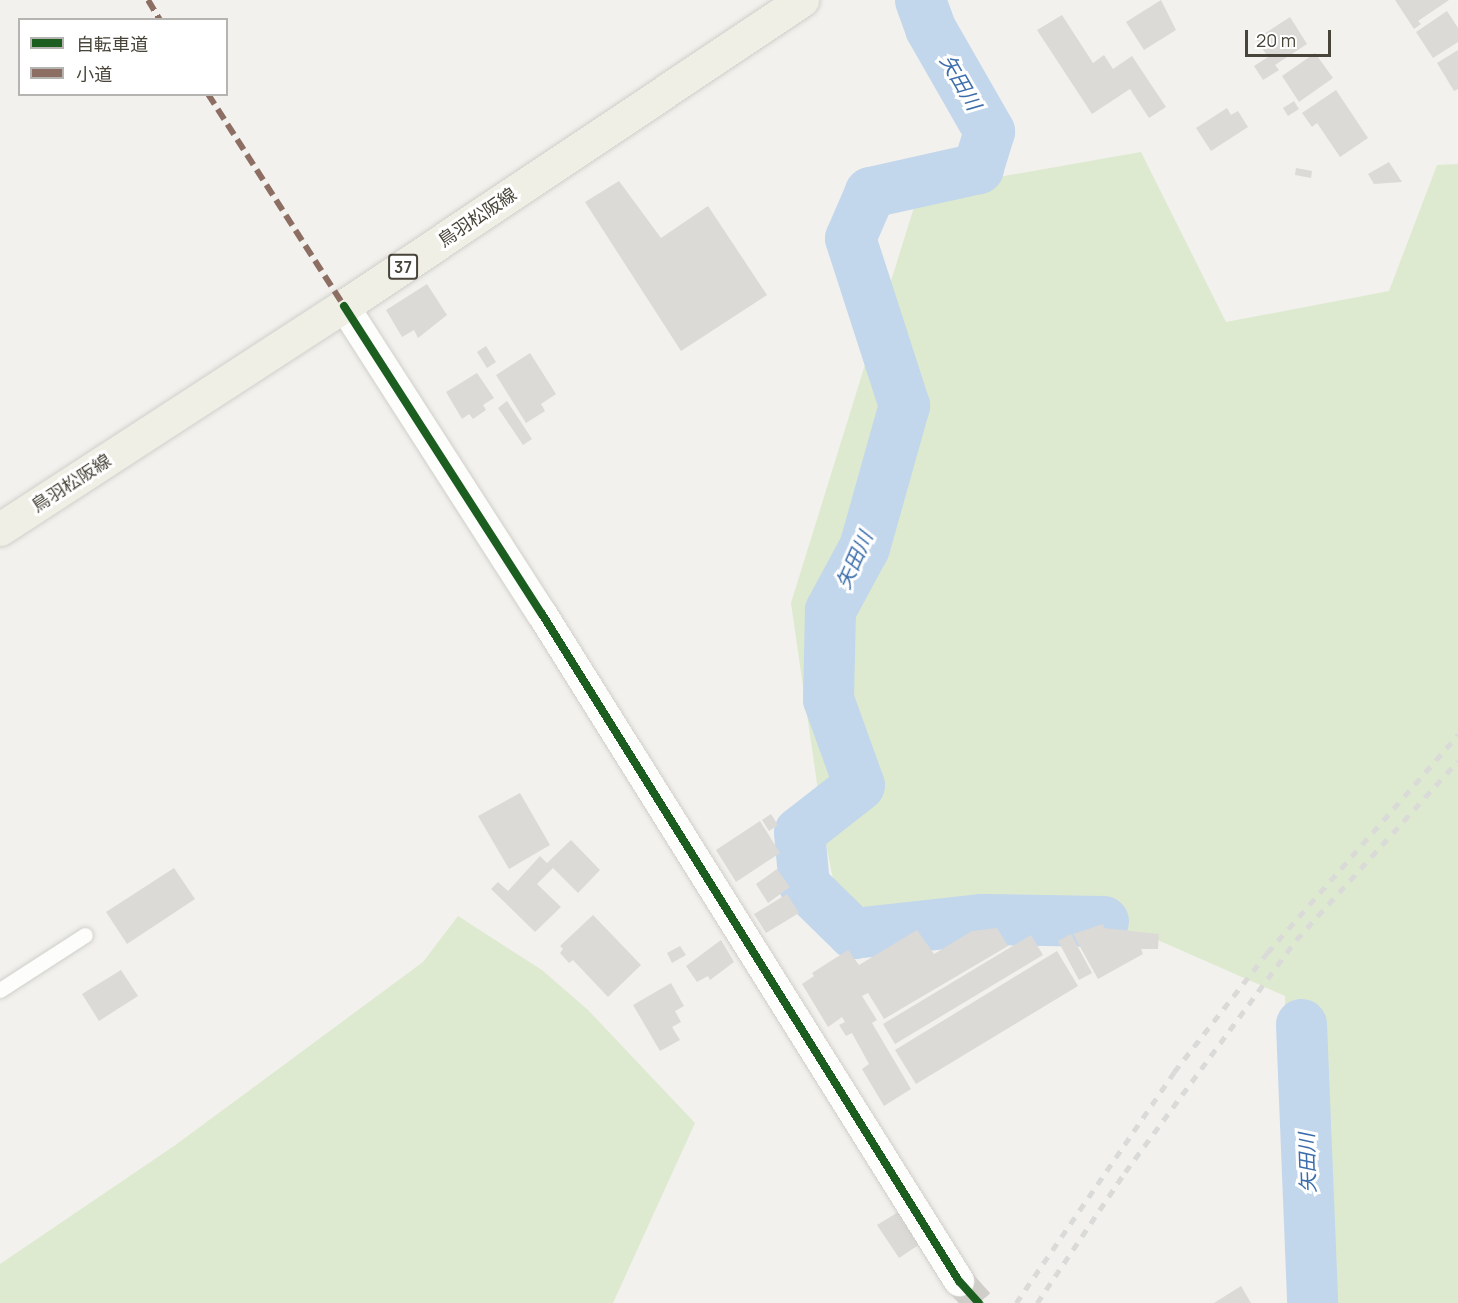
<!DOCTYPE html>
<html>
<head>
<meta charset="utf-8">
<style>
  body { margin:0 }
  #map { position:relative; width:1458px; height:1303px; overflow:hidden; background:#f2f1ed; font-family:Manrope,"Noto Sans JP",sans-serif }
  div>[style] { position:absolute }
  .green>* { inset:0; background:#ddead0 }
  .river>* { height:51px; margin:-25.5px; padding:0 25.5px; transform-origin:25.5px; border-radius:25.5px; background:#c2d6ec }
  .building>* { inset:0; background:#dcdad6 }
  .minor-tunnel>* { height:30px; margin-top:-15px; transform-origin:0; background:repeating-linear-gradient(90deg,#d0cec9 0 30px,transparent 0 45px) }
  .roads { filter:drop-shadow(0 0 2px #d0cfcb) drop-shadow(0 0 2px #d0cfcb) }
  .service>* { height:15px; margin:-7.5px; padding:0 7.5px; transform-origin:7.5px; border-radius:7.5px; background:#fdfdfc }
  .minor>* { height:30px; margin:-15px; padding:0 15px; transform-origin:15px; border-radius:15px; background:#fdfdfc }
  .primary>* { height:33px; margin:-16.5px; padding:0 16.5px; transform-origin:16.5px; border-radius:16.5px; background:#f0efe6 }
  .rail>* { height:4.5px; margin-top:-2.25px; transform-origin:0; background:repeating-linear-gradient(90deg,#dadad9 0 8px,transparent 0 16px) }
  .quiet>* { height:6px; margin-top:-3px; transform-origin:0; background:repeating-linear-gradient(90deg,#8d6e63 0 12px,transparent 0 18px) }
  .cycleway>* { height:8px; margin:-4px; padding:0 4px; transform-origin:4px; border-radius:4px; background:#1b5e20 }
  span { translate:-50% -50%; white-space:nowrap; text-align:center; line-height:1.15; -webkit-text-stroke:6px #fff; paint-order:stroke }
  .shield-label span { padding:2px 4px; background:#fff; border:2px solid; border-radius:4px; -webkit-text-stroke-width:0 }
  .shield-label { font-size:16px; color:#484439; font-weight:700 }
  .street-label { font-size:18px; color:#484439 }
  .water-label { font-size:20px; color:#3b6dab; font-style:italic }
  .legend { position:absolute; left:18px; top:18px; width:210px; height:78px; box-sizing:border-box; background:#fff; border:2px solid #b6b4b0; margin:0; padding:8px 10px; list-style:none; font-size:18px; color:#484439 }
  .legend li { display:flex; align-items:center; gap:12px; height:30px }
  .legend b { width:30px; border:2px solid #b6b4b0 }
  .scale { position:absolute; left:1245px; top:30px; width:86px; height:27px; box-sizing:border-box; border:3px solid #484439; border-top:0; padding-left:8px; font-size:18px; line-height:21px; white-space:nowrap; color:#484439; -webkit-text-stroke:4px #fff; paint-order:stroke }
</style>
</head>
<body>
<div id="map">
  <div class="green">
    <i style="clip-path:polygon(1141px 152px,1226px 322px,1389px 291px,1437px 165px,1458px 164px,1458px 1303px,1293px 1303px,1285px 996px,1144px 934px,841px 919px,825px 839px,791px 603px,919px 191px)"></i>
    <i style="clip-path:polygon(458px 916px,542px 970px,588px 1010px,695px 1123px,613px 1303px,0 1303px,0 1264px,174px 1146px,423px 962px)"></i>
  </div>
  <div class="river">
    <i style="left:920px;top:0;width:30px;rotate:70deg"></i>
    <i style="left:930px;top:28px;width:119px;rotate:60.2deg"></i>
    <i style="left:989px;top:131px;width:39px;rotate:107deg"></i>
    <i style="left:978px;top:168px;width:111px;rotate:167.5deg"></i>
    <i style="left:870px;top:192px;width:50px;rotate:113.5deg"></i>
    <i style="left:850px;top:238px;width:176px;rotate:72.1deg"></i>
    <i style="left:904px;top:405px;width:148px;rotate:105.7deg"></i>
    <i style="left:864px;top:547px;width:72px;rotate:118.4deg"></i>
    <i style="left:830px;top:610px;width:89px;rotate:91.3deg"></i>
    <i style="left:828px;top:699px;width:91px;rotate:70.2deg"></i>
    <i style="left:859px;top:785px;width:76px;rotate:141.9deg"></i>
    <i style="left:799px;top:832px;width:53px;rotate:84.6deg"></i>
    <i style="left:804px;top:885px;width:69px;rotate:44.4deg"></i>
    <i style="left:853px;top:933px;width:130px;rotate:-6.2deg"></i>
    <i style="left:982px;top:919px;width:121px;rotate:0.9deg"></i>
    <i style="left:1301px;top:1024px;width:279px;rotate:87.7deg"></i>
  </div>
  <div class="building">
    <i style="clip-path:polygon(1161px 0,1176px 30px,1144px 50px,1126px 22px)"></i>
    <i style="clip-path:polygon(1395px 0,1449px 0,1418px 21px,1421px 24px,1414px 29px)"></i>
    <i style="clip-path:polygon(1447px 11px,1458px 28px,1458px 42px,1433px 58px,1416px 32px)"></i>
    <i style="clip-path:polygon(1062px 15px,1093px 63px,1104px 55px,1113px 69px,1132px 56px,1166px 107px,1149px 118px,1130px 89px,1092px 114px,1037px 30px)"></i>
    <i style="clip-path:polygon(1290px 17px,1307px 44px,1275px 65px,1279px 70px,1263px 80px,1254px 66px,1268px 57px,1256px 39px)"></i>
    <i style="clip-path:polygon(1458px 50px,1458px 89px,1454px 91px,1437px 63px)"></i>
    <i style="clip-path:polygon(1315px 53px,1333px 78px,1299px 102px,1282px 76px)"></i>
    <i style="clip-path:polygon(1336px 90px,1368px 138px,1340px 157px,1317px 123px,1312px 127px,1302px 113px)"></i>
    <i style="clip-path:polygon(1294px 101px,1299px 109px,1288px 116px,1283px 108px)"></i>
    <i style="clip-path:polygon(1227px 108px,1231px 115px,1238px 111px,1248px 127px,1211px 151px,1196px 128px)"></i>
    <i style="clip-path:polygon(1389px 162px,1402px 182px,1374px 184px,1368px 174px)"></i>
    <i style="clip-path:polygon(1296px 168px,1312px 171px,1311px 178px,1295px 175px)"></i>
    <i style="clip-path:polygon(619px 181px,661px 238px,708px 206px,767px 295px,681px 351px,585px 202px)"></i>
    <i style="clip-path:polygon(427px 284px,447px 315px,418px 338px,414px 330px,402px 337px,386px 310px)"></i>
    <i style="clip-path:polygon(486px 346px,496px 362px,487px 368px,477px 352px)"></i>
    <i style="clip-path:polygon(530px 353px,556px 394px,541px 404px,545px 411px,526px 423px,496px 375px)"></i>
    <i style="clip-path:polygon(477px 373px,494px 398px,483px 405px,486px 410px,473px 419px,469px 414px,462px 419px,446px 392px)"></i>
    <i style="clip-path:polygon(507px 401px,532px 439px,523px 445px,498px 408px)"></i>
    <i style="clip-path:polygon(520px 793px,550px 845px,509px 869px,478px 816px)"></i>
    <i style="clip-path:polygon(771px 814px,778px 825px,769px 831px,762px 820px)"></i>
    <i style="clip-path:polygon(760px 821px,780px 853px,736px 882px,716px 850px)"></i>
    <i style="clip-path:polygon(571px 840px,600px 870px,578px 893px,553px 868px,537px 884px,561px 907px,535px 932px,491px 889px,498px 882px,508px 891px,540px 856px,547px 863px)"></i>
    <i style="clip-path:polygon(174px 868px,195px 899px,127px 944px,106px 912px)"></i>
    <i style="clip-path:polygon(777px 869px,790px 887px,768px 903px,756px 884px)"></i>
    <i style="clip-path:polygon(787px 894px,799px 913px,766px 933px,754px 914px)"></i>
    <i style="clip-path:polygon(593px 915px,641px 965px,608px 997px,573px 960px,569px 963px,560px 953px,563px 949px,560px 946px)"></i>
    <i style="clip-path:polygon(1103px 924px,1104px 928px,1159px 934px,1158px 949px,1141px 949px,1143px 954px,1098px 979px,1073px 934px)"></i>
    <i style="clip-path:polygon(997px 928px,1008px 946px,884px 1019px,868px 993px,862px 996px,877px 1020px,872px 1023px,911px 1089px,884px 1106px,862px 1069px,869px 1064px,852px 1033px,846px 1036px,839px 1025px,845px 1022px,842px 1017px,828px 1027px,802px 984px,814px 976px,812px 973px,848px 950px,859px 965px,917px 930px,934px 954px,972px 931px)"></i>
    <i style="clip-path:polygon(1071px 934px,1092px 973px,1079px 980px,1058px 941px)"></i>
    <i style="clip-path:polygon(1031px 935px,1043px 955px,895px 1044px,883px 1024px)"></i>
    <i style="clip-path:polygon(721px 940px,734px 962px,710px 980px,708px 976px,697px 982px,686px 966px)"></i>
    <i style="clip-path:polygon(680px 946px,686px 955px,672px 963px,667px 953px)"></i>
    <i style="clip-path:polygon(1057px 951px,1078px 986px,916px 1084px,895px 1050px)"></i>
    <i style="clip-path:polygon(121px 970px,138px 996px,99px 1021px,82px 994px)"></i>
    <i style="clip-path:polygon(671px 983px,684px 1006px,675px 1011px,681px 1022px,672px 1027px,680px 1040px,660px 1051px,633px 1005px)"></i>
    <i style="clip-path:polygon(908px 1206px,929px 1238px,899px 1258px,877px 1225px)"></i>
    <i style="clip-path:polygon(1241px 1286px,1251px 1303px,1214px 1303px)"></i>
  </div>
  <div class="minor-tunnel">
    <i style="left:959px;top:1281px;width:30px;rotate:48deg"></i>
  </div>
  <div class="roads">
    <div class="service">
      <i style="left:0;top:990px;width:101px;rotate:-32.9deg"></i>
    </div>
    <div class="minor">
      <i style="left:344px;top:306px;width:366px;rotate:57.3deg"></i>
      <i style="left:542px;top:614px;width:787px;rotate:57.99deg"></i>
    </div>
    <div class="primary">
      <i style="left:0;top:529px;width:410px;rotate:-33deg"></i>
      <i style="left:344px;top:306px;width:551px;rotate:-33.75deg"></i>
    </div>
  </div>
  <div class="rail">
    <i style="left:1016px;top:1303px;width:280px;rotate:-55.6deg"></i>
    <i style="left:1174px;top:1072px;width:151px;rotate:-52deg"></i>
    <i style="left:1267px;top:953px;width:290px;rotate:-48.8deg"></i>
    <i style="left:1037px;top:1303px;width:158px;rotate:-56.1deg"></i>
    <i style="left:1125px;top:1172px;width:288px;rotate:-53.6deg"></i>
    <i style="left:1296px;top:940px;width:241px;rotate:-47.9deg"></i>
  </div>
  <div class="quiet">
    <i style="left:148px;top:0;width:23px;rotate:59deg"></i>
    <i style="left:208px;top:94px;width:252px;rotate:57.3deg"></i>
  </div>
  <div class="cycleway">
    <i style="left:344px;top:306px;width:366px;rotate:57.3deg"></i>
    <i style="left:542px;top:614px;width:787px;rotate:57.99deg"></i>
    <i style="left:959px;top:1281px;width:30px;rotate:48deg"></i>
  </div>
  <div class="shield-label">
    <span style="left:403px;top:267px">37</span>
  </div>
  <div class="street-label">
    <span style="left:477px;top:217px;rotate:-34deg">鳥羽松阪線</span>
    <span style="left:71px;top:483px;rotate:-33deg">鳥羽松阪線</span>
  </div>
  <div class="water-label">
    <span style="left:961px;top:82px;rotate:60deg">矢田川</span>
    <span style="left:854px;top:560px;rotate:-66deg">矢田川</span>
    <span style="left:1307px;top:1163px;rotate:-92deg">矢田川</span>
  </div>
  <ul class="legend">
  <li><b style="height:8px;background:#1b5e20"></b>自転車道</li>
  <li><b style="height:8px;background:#8d6e63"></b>小道</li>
  </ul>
  <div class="scale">20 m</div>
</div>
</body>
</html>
